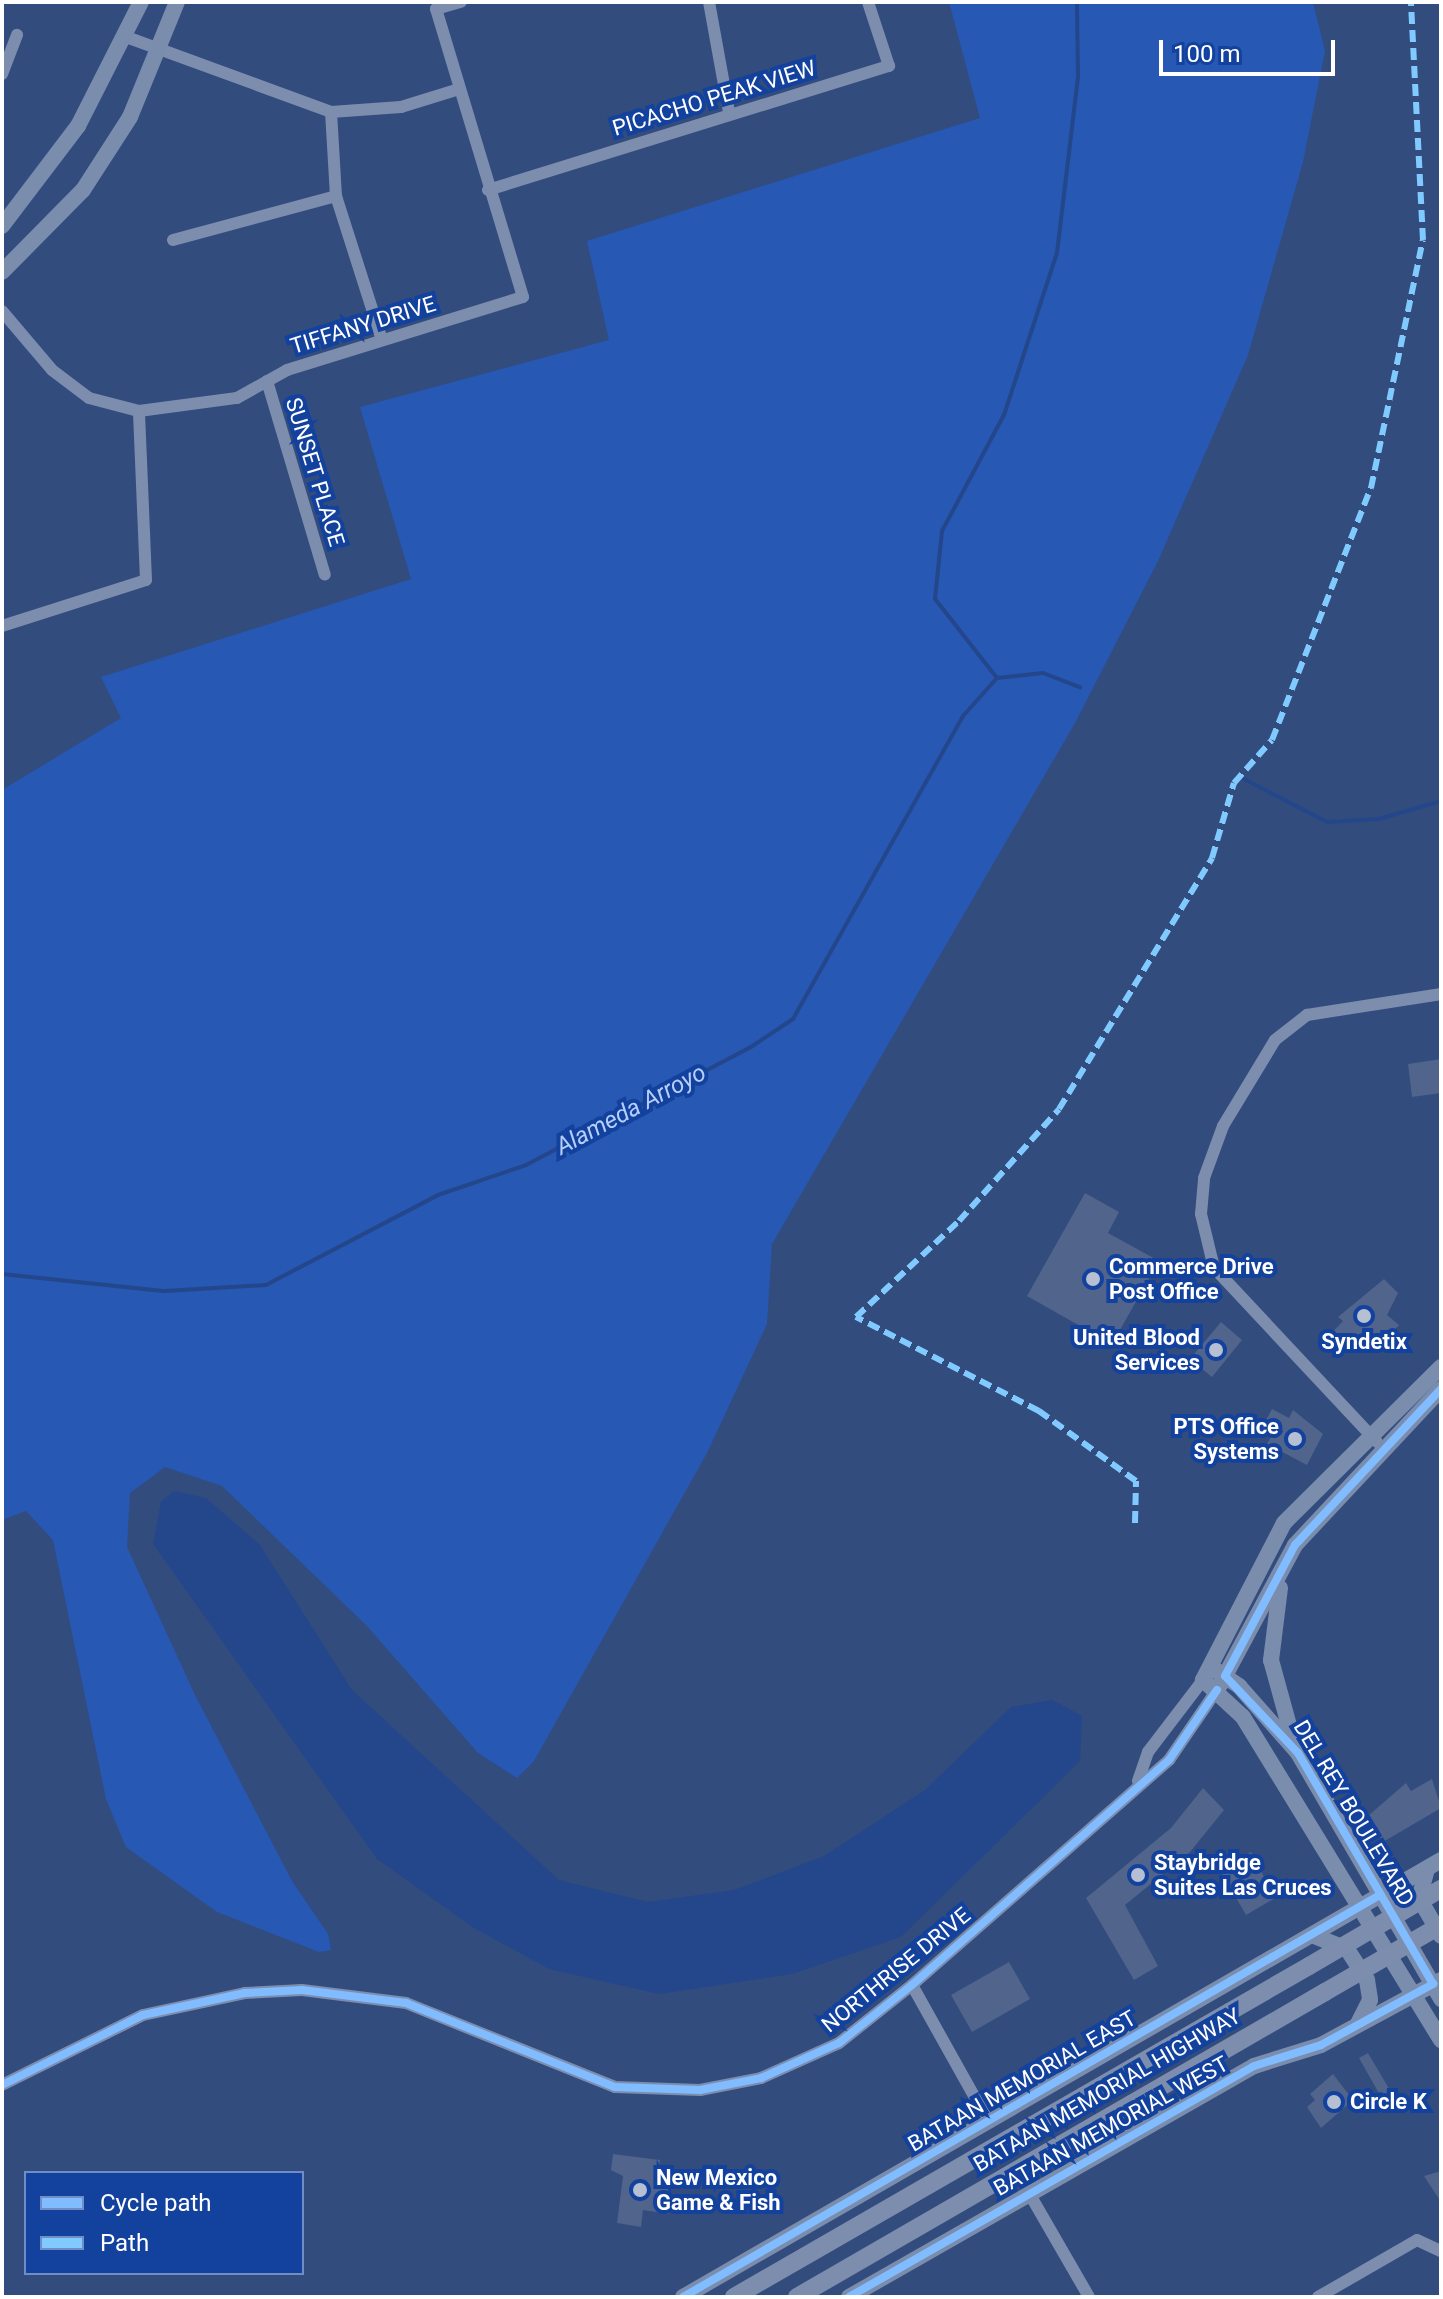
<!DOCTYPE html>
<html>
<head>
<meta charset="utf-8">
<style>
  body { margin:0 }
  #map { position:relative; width:1443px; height:2299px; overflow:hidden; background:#324c7e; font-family:Roboto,sans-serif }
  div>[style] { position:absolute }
  .green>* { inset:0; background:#2758b4 }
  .water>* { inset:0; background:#24468b }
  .stream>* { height:4px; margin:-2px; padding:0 2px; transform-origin:2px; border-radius:2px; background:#24468b }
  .building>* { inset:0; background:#50648c }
  .minor>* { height:12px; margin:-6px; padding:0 6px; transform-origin:6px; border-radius:6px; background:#7d8dae }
  .major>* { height:16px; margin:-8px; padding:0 8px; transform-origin:8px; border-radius:8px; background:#7b8dad }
  .highway>* { height:18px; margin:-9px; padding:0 9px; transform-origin:9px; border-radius:9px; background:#7d8dad }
  .highway-bridge>* { height:18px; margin:-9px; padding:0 9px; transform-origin:9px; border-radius:9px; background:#7d8dad }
  .quiet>* { height:6px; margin-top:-3px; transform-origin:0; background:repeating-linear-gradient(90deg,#80caff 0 12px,transparent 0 18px) }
  .cycleway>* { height:8px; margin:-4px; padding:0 4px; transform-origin:4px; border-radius:4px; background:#80bcff }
  .dots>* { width:22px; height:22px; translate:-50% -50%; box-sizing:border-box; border:4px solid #12419e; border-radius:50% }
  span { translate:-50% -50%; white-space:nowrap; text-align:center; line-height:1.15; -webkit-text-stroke:8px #12419e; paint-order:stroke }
  .street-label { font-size:22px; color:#fff }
  .poi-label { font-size:22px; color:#fff; font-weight:700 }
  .left { translate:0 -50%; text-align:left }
  .right { translate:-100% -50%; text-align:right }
  .water-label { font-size:24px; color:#b5cefb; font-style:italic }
  .frame { position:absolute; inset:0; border:4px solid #fff; pointer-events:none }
  .legend { position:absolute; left:24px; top:2171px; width:280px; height:104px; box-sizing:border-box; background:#12419e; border:2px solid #718dc5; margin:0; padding:10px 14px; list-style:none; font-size:24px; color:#fff }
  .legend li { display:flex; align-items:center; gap:16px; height:40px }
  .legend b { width:40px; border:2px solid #718dc5 }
  .scale { position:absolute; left:1159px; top:40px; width:176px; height:36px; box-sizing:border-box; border:4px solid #fff; border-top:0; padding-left:10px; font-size:24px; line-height:28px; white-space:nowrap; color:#fff; -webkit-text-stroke:6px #12419e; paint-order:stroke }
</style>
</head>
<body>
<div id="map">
  <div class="green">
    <i style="clip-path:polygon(949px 2px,1313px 2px,1325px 51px,1303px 162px,1248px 355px,1158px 561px,1075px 723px,772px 1244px,767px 1324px,707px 1453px,534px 1761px,517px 1778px,478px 1753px,367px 1626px,222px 1486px,165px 1467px,130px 1493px,127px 1547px,196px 1697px,292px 1881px,328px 1934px,331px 1950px,319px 1952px,217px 1912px,126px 1847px,106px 1799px,53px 1540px,26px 1511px,2px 1520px,2px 790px,121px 718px,101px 677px,411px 579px,360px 407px,609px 340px,587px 241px,980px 118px)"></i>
  </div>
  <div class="water">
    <i style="clip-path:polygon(174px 1491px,206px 1498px,260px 1545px,352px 1690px,559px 1880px,648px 1902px,734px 1890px,824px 1856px,925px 1790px,1011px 1707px,1052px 1700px,1082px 1716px,1080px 1761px,901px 1937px,792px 1974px,659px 1994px,549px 1969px,474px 1928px,377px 1859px,153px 1544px,161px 1502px)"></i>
  </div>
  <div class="stream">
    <i style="left:997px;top:678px;width:100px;rotate:-128.1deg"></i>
    <i style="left:935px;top:599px;width:68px;rotate:-84.1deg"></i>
    <i style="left:942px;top:531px;width:132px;rotate:-61.9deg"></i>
    <i style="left:1004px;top:415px;width:170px;rotate:-71.9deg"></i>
    <i style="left:1057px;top:253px;width:177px;rotate:-83.2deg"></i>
    <i style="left:1078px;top:77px;width:75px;rotate:-90.8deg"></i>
    <i style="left:1244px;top:779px;width:93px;rotate:27.4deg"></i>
    <i style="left:1327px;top:822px;width:52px;rotate:-3.3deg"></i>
    <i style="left:1379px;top:819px;width:65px;rotate:-16.2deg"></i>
    <i style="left:2px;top:1274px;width:164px;rotate:6deg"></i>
    <i style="left:165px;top:1291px;width:101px;rotate:-3.4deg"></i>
    <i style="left:266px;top:1285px;width:194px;rotate:-27.6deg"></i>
    <i style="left:438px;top:1195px;width:93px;rotate:-18.8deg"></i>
    <i style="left:526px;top:1165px;width:254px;rotate:-27.7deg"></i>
    <i style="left:751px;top:1047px;width:50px;rotate:-33.7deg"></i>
    <i style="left:793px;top:1019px;width:347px;rotate:-60.7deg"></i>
    <i style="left:963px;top:716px;width:51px;rotate:-48.2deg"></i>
    <i style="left:997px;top:678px;width:46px;rotate:-6.2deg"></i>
    <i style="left:1043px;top:673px;width:40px;rotate:21deg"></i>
  </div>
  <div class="building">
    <i style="clip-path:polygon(1441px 1059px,1441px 1093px,1412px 1097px,1408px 1064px)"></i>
    <i style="clip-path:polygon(1085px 1193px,1119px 1212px,1108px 1233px,1159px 1261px,1112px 1344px,1027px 1296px)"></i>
    <i style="clip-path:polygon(1384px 1279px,1398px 1293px,1387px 1315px,1399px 1325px,1376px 1350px,1364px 1340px,1345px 1353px,1328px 1337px,1343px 1321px,1338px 1317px)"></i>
    <i style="clip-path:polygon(1221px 1322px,1242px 1340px,1212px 1377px,1190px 1359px)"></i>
    <i style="clip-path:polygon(1272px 1409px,1289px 1418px,1293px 1410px,1323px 1434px,1307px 1465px,1267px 1444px,1275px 1430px,1264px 1424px)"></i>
    <i style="clip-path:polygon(1432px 1779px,1441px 1808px,1383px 1842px,1368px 1816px,1406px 1783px,1411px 1791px)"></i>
    <i style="clip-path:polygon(1203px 1788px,1224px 1810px,1190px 1852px,1125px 1905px,1158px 1966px,1134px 1980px,1086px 1898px,1171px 1828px)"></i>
    <i style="clip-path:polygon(1251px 1852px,1275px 1898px,1246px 1915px,1220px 1870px)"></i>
    <i style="clip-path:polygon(1009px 1962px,1030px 1999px,972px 2032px,951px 1995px)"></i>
    <i style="clip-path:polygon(1368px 2053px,1391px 2092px,1381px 2097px,1359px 2058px)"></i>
    <i style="clip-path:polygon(1333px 2074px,1353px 2100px,1321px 2128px,1307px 2107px,1315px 2100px,1310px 2094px)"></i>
    <i style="clip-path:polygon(613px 2154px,660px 2160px,659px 2170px,672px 2171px,669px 2214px,643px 2210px,641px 2227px,617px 2223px,623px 2176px,611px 2170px)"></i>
    <i style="clip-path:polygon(1441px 2171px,1441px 2202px,1424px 2176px)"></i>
  </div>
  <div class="minor">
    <i style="left:709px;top:2px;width:112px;rotate:79.7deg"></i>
    <i style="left:129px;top:38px;width:215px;rotate:20.1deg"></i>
    <i style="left:331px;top:112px;width:70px;rotate:-4.1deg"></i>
    <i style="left:401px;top:107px;width:61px;rotate:-17.2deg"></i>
    <i style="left:2px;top:74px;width:42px;rotate:-69deg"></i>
    <i style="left:331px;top:112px;width:84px;rotate:86.6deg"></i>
    <i style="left:336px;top:196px;width:151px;rotate:72.3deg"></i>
    <i style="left:488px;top:190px;width:420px;rotate:-17.2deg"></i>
    <i style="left:889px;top:66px;width:67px;rotate:-108.2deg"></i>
    <i style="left:173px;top:240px;width:169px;rotate:-15.1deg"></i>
    <i style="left:2px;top:311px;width:77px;rotate:49.7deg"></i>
    <i style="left:52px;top:370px;width:46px;rotate:37.1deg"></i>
    <i style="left:89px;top:398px;width:52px;rotate:14.6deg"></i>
    <i style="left:139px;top:411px;width:99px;rotate:-7.6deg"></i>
    <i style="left:237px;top:398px;width:57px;rotate:-29.2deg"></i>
    <i style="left:287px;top:370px;width:247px;rotate:-17.2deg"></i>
    <i style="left:523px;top:297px;width:301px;rotate:-106.8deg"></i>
    <i style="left:436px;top:9px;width:26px;rotate:-16deg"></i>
    <i style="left:267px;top:381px;width:202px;rotate:73.4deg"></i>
    <i style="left:2px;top:626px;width:151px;rotate:-17.7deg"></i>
    <i style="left:146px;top:580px;width:169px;rotate:-92.4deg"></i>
    <i style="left:1377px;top:1442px;width:238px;rotate:-133.1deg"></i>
    <i style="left:1214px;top:1268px;width:56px;rotate:-103.5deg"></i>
    <i style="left:1201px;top:1214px;width:36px;rotate:-85deg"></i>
    <i style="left:1204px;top:1178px;width:55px;rotate:-69.9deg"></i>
    <i style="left:1223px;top:1126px;width:100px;rotate:-58.8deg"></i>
    <i style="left:1275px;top:1040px;width:41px;rotate:-38deg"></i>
    <i style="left:1307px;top:1015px;width:136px;rotate:-8.9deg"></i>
    <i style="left:1138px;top:1781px;width:31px;rotate:-71deg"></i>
    <i style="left:1148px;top:1752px;width:91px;rotate:-52.6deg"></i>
    <i style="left:912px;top:1985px;width:156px;rotate:60.8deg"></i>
    <i style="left:2px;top:2085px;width:157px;rotate:-26.4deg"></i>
    <i style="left:143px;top:2015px;width:104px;rotate:-12.2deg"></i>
    <i style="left:245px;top:1993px;width:57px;rotate:-3deg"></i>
    <i style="left:302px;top:1990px;width:105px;rotate:7.1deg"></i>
    <i style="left:406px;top:2003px;width:225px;rotate:21.9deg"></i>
    <i style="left:615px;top:2087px;width:85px;rotate:2deg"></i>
    <i style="left:700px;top:2090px;width:62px;rotate:-11.1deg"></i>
    <i style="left:761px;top:2078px;width:85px;rotate:-24.2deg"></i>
    <i style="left:839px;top:2043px;width:93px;rotate:-38.5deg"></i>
    <i style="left:912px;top:1985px;width:342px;rotate:-41.2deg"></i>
    <i style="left:1169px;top:1760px;width:85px;rotate:-55.6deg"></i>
    <i style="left:1029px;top:2193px;width:120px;rotate:60deg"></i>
    <i style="left:1318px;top:2297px;width:114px;rotate:-29.9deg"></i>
    <i style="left:1417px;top:2240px;width:26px;rotate:25deg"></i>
  </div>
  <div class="major">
    <i style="left:2px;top:226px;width:126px;rotate:-52.8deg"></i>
    <i style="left:78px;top:126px;width:139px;rotate:-63.1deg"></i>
    <i style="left:2px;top:272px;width:115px;rotate:-45.4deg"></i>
    <i style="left:83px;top:190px;width:87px;rotate:-57.2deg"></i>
    <i style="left:130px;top:117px;width:124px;rotate:-67.8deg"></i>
    <i style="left:1441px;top:1367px;width:221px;rotate:135.2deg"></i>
    <i style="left:1284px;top:1523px;width:177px;rotate:117.3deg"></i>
    <i style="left:1203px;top:1680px;width:54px;rotate:42.8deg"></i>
    <i style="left:1243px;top:1717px;width:379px;rotate:58.5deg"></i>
    <i style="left:1280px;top:1588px;width:73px;rotate:97.1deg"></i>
    <i style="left:1271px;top:1660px;width:83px;rotate:74.6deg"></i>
    <i style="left:1211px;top:1667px;width:34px;rotate:34deg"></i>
    <i style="left:1239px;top:1686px;width:89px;rotate:48.6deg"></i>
    <i style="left:1298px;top:1753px;width:285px;rotate:59.8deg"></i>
    <i style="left:1220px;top:1685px;width:159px;rotate:-61.8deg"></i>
    <i style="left:1295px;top:1545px;width:214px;rotate:-46.9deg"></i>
    <i style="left:1427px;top:1869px;width:30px;rotate:105deg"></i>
    <i style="left:1419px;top:1898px;width:44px;rotate:59.9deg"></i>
    <i style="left:1312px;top:1935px;width:38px;rotate:22deg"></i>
    <i style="left:1347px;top:1949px;width:37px;rotate:57deg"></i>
    <i style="left:1367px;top:1980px;width:20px;rotate:81deg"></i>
    <i style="left:1370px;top:2000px;width:27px;rotate:117deg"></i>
    <i style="left:683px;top:2297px;width:875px;rotate:-29.96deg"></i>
    <i style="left:849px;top:2297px;width:466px;rotate:-29.7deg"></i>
    <i style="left:1254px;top:2066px;width:70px;rotate:-17.4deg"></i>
    <i style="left:1321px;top:2045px;width:136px;rotate:-28.4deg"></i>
  </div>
  <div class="highway">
    <i style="left:734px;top:2297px;width:663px;rotate:-29.93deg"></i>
    <i style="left:797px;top:2297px;width:610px;rotate:-30.01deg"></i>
  </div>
  <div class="highway-bridge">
    <i style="left:1309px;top:1966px;width:153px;rotate:-30.3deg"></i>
    <i style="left:1325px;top:1992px;width:134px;rotate:-30deg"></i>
  </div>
  <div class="quiet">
    <i style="left:1135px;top:1523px;width:42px;rotate:-88.6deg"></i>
    <i style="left:1136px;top:1481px;width:120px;rotate:-144.2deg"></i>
    <i style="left:1039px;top:1411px;width:206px;rotate:-152.8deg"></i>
    <i style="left:856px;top:1317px;width:141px;rotate:-43deg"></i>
    <i style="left:959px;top:1221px;width:150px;rotate:-48.2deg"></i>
    <i style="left:1059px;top:1109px;width:294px;rotate:-58.6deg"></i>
    <i style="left:1212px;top:858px;width:78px;rotate:-73.7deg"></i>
    <i style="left:1234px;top:783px;width:57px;rotate:-48.5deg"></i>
    <i style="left:1272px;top:740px;width:271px;rotate:-68.6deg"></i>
    <i style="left:1371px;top:488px;width:253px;rotate:-78.2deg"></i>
    <i style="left:1423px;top:240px;width:238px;rotate:-92.9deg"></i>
  </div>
  <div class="cycleway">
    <i style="left:2px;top:2085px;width:157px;rotate:-26.4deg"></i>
    <i style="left:143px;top:2015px;width:104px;rotate:-12.2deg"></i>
    <i style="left:245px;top:1993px;width:57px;rotate:-3deg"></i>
    <i style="left:302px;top:1990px;width:105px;rotate:7.1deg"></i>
    <i style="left:406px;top:2003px;width:225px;rotate:21.9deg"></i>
    <i style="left:615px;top:2087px;width:85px;rotate:2deg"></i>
    <i style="left:700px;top:2090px;width:62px;rotate:-11.1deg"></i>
    <i style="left:761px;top:2078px;width:85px;rotate:-24.2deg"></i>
    <i style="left:839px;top:2043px;width:93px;rotate:-38.5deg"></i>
    <i style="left:912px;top:1985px;width:342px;rotate:-41.2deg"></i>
    <i style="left:1169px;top:1760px;width:85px;rotate:-55.6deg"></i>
    <i style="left:683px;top:2297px;width:802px;rotate:-29.98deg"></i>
    <i style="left:849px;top:2297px;width:466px;rotate:-29.7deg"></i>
    <i style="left:1254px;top:2066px;width:70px;rotate:-17.4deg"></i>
    <i style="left:1321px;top:2045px;width:128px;rotate:-28.6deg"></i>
    <i style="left:1433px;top:1984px;width:268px;rotate:-120.3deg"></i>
    <i style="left:1298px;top:1753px;width:106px;rotate:-133.5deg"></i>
    <i style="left:1225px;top:1676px;width:149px;rotate:-61.9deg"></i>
    <i style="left:1295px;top:1545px;width:214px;rotate:-46.9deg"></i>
  </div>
  <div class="dots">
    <i style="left:1093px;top:1279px;background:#b7c0d2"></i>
    <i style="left:1364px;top:1316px;background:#b7c0d2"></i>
    <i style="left:1216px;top:1350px;background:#b7c0d2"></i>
    <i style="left:1295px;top:1439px;background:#b7c0d2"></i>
    <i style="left:1138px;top:1875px;background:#b7c0d2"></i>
    <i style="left:1334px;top:2102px;background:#b7c0d2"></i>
    <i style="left:640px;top:2190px;background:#b7c0d2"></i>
  </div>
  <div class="street-label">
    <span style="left:714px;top:98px;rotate:-17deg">PICACHO PEAK VIEW</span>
    <span style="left:363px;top:325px;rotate:-17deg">TIFFANY DRIVE</span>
    <span style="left:315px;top:472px;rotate:73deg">SUNSET PLACE</span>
    <span style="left:1354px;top:1813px;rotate:59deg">DEL REY BOULEVARD</span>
    <span style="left:896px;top:1970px;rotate:-39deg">NORTHRISE DRIVE</span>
    <span style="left:1022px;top:2081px;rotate:-30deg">BATAAN MEMORIAL EAST</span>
    <span style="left:1107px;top:2090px;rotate:-30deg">BATAAN MEMORIAL HIGHWAY</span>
    <span style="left:1111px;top:2126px;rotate:-29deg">BATAAN MEMORIAL WEST</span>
  </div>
  <div class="poi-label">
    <span class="left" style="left:1109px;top:1279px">Commerce Drive<br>Post Office</span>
    <span class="right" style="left:1200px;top:1350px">United Blood<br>Services</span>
    <span style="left:1364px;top:1342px">Syndetix</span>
    <span class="right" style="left:1279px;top:1439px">PTS Office<br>Systems</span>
    <span class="left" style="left:1154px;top:1875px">Staybridge<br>Suites Las Cruces</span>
    <span class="left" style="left:1350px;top:2102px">Circle K</span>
    <span class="left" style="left:656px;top:2190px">New Mexico<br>Game &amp; Fish</span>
  </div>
  <div class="water-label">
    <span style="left:631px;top:1110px;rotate:-28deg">Alameda Arroyo</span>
  </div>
  <div class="frame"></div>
  <ul class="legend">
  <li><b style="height:10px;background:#80bcff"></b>Cycle path</li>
  <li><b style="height:10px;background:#80caff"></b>Path</li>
  </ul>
  <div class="scale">100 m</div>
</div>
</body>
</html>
